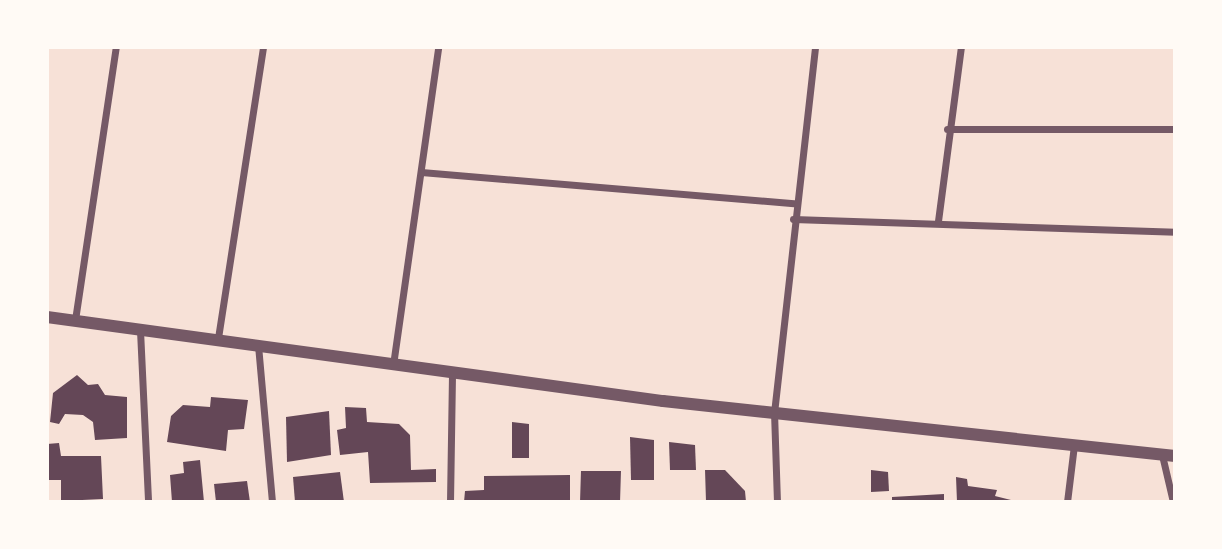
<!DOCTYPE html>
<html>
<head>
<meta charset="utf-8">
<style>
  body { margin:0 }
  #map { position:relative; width:1222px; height:549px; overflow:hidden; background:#f7e1d7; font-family:"Nunito Sans",sans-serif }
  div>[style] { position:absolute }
  .building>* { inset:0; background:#644757 }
  .minor>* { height:7px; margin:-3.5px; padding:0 3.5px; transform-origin:3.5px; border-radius:3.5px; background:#755966 }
  .tertiary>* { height:12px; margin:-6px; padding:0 6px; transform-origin:6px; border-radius:6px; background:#755966 }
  span { translate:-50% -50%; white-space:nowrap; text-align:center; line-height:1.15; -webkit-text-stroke:5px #fffaf5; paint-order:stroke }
  .frame { position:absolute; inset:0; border:49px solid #fffaf5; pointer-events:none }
</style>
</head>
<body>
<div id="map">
  <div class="building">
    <i style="clip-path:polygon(77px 375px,88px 385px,98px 384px,105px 395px,127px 397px,127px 438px,95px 440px,93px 422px,83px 415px,65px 414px,59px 424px,50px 422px,53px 393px)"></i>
    <i style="clip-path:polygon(211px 397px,248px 400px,244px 429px,228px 430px,226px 451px,167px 442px,171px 416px,183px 405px,210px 407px)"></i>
    <i style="clip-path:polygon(345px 407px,366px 408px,367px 422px,399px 424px,410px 435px,411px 470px,436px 469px,436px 482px,370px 483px,368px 452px,340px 455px,337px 430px,346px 428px)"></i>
    <i style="clip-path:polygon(329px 411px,331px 455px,287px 462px,286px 417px)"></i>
    <i style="clip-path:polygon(512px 422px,529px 424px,529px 458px,512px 458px)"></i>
    <i style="clip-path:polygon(630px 437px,654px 440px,654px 480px,631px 480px)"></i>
    <i style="clip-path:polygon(669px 442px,695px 445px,696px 470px,670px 470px)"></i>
    <i style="clip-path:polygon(59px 443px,61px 456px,101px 456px,103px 499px,61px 501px,61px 480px,47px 480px,47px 444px)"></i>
    <i style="clip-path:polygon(200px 460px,204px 502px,172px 502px,170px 475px,184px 473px,183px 462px)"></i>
    <i style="clip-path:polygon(705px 470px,725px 470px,745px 491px,746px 502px,706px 502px)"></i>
    <i style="clip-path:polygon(871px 470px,888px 472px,889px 491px,871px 492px)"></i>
    <i style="clip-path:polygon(581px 471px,621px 471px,620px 502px,580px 502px)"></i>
    <i style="clip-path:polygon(340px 472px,344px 502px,295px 502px,293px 477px)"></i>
    <i style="clip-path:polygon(570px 475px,570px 502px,464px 502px,465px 491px,484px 490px,484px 476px)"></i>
    <i style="clip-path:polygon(956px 477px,967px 479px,968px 486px,997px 490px,995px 496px,1019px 502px,957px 502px)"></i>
    <i style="clip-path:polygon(247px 481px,250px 502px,216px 502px,214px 484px)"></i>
    <i style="clip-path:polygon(944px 494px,944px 502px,892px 502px,892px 497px)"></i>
  </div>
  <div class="minor">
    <i style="left:947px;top:129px;width:228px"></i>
    <i style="left:421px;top:172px;width:374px;rotate:4.8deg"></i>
    <i style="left:793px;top:219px;width:382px;rotate:1.9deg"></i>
    <i style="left:938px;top:221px;width:176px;rotate:-82.5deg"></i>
    <i style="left:75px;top:320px;width:276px;rotate:-81.5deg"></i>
    <i style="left:140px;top:330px;width:172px;rotate:87.3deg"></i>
    <i style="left:218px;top:338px;width:294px;rotate:-81.2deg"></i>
    <i style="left:258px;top:345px;width:158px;rotate:84.9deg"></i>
    <i style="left:393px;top:365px;width:321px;rotate:-81.9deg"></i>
    <i style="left:1162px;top:455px;width:48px;rotate:76.8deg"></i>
    <i style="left:450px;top:502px;width:129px;rotate:-89.1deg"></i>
    <i style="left:777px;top:502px;width:89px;rotate:-91.9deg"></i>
    <i style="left:774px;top:413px;width:368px;rotate:-83.6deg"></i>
    <i style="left:1067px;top:502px;width:57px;rotate:-83deg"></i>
  </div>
  <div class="tertiary">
    <i style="left:47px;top:317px;width:622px;rotate:7.77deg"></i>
    <i style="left:663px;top:401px;width:515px;rotate:6.13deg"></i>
  </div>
  <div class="frame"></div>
</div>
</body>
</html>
